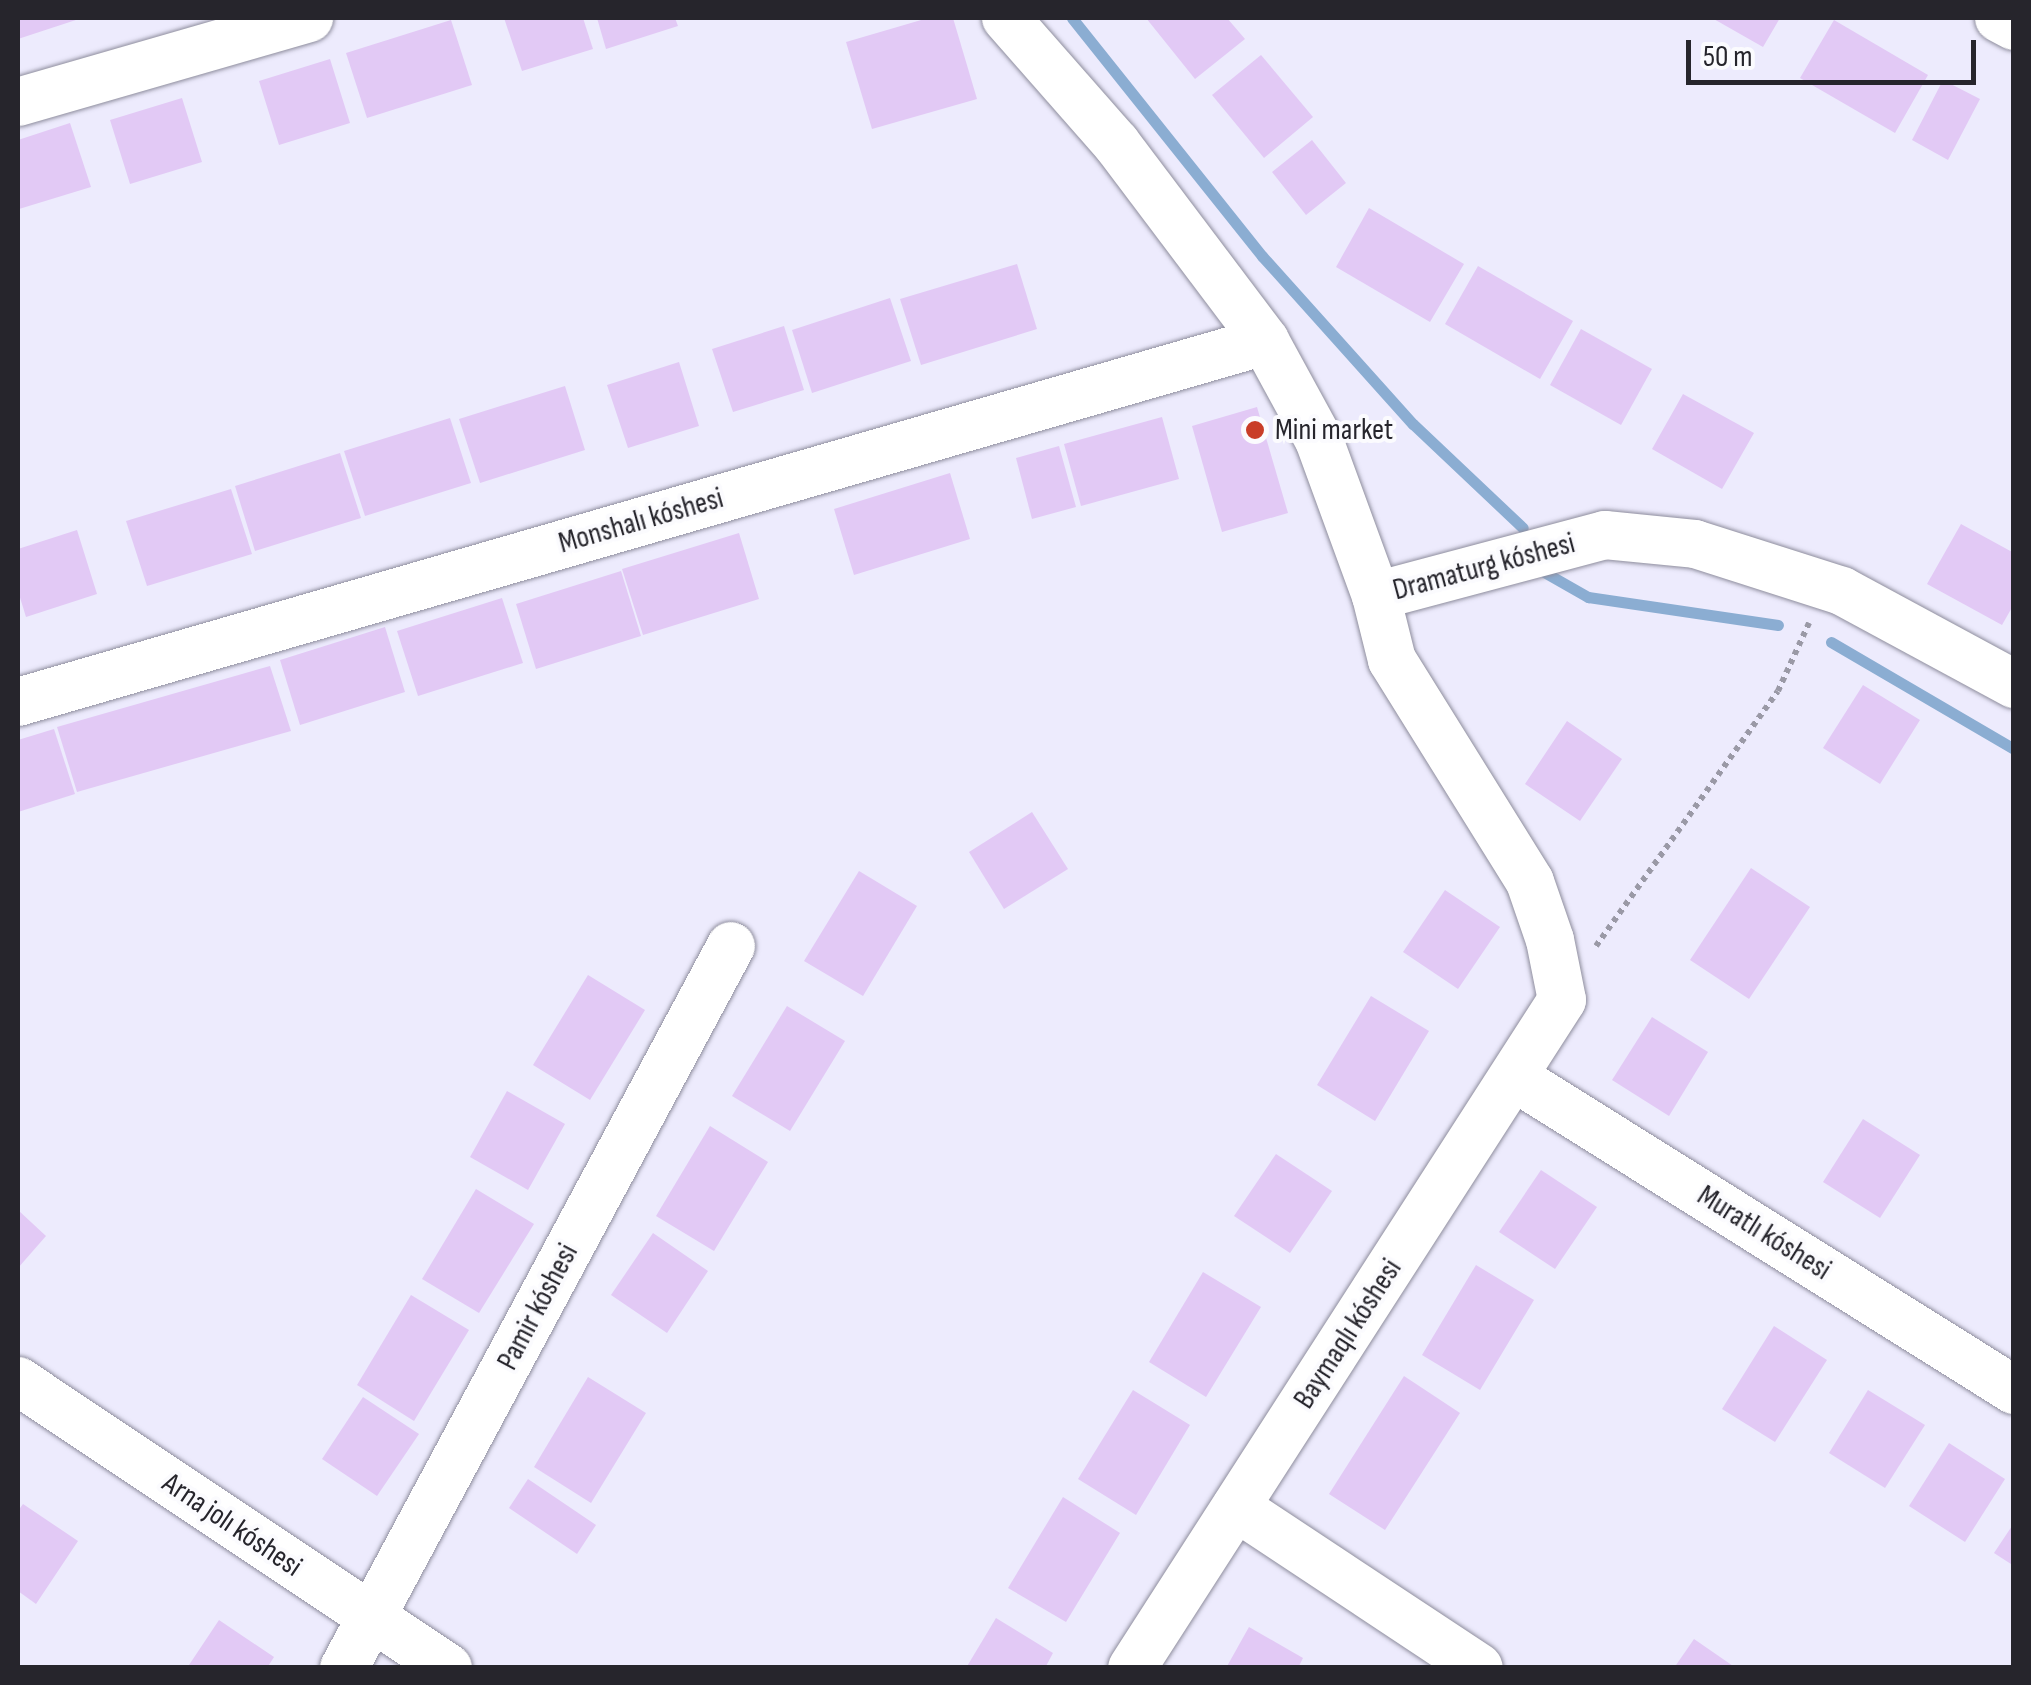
<!DOCTYPE html>
<html>
<head>
<meta charset="utf-8">
<style>
  body { margin:0 }
  #map { position:relative; width:2031px; height:1685px; overflow:hidden; background:#edebfd; font-family:"Sofia Sans Condensed",sans-serif }
  div>[style] { position:absolute }
  .stream>* { height:11px; margin:-5.5px; padding:0 5.5px; transform-origin:5.5px; border-radius:5.5px; background:#8badd2 }
  .building>* { inset:0; background:#e2c9f5 }
  .path>* { height:6px; margin-top:-3px; transform-origin:0; background:repeating-linear-gradient(90deg,#9a99a6 0 5px,transparent 0 10px) }
  .roads { filter:drop-shadow(0 0 2px #8e8d9d) drop-shadow(0 0 2px #8e8d9d) }
  .minor>* { height:48px; margin:-24px; padding:0 24px; transform-origin:24px; border-radius:24px; background:#fff }
  .dots>* { width:28px; height:28px; translate:-50% -50%; box-sizing:border-box; border:5px solid #fbfbfe; border-radius:50% }
  span { translate:-50% -50%; white-space:nowrap; text-align:center; line-height:1.15; -webkit-text-stroke:8px #fbfbfe; paint-order:stroke }
  .poi-label { font-size:30px; color:#26252c }
  .left { translate:0 -50%; text-align:left }
  .street-label { font-size:30px; color:#26252c }
  .frame { position:absolute; inset:0; border:20px solid #26252c; pointer-events:none }
  .scale { position:absolute; left:1686px; top:40px; width:290px; height:45px; box-sizing:border-box; border:5px solid #26252c; border-top:0; padding-left:12px; font-size:30px; line-height:35px; white-space:nowrap; color:#26252c; -webkit-text-stroke:8px #fbfbfe; paint-order:stroke }
</style>
</head>
<body>
<div id="map">
  <div class="stream">
    <i style="left:1072px;top:18px;width:305px;rotate:51.4deg"></i>
    <i style="left:1262px;top:256px;width:226px;rotate:48.1deg"></i>
    <i style="left:1413px;top:424px;width:151px;rotate:43.4deg"></i>
    <i style="left:1544px;top:572px;width:51px;rotate:29.6deg"></i>
    <i style="left:1588px;top:597px;width:192px;rotate:8.4deg"></i>
    <i style="left:1831px;top:642px;width:212px;rotate:30.3deg"></i>
  </div>
  <div class="building">
    <i style="clip-path:polygon(18px 18px,82px 18px,18px 39px)"></i>
    <i style="clip-path:polygon(504px 18px,583px 18px,593px 49px,522px 71px)"></i>
    <i style="clip-path:polygon(597px 18px,675px 18px,678px 26px,606px 49px)"></i>
    <i style="clip-path:polygon(928px 18px,953px 18px,977px 99px,872px 129px,846px 42px)"></i>
    <i style="clip-path:polygon(1146px 18px,1227px 18px,1245px 39px,1195px 79px)"></i>
    <i style="clip-path:polygon(1712px 18px,1780px 18px,1763px 47px)"></i>
    <i style="clip-path:polygon(451px 20px,472px 85px,367px 118px,346px 53px)"></i>
    <i style="clip-path:polygon(1834px 20px,1928px 75px,1895px 133px,1800px 78px)"></i>
    <i style="clip-path:polygon(1261px 55px,1313px 117px,1264px 158px,1212px 95px)"></i>
    <i style="clip-path:polygon(330px 59px,350px 123px,279px 145px,259px 81px)"></i>
    <i style="clip-path:polygon(1943px 80px,1980px 99px,1948px 160px,1912px 140px)"></i>
    <i style="clip-path:polygon(182px 98px,202px 162px,130px 184px,110px 120px)"></i>
    <i style="clip-path:polygon(70px 123px,91px 187px,19px 209px,18px 140px)"></i>
    <i style="clip-path:polygon(1312px 140px,1346px 183px,1306px 215px,1272px 172px)"></i>
    <i style="clip-path:polygon(1369px 208px,1464px 264px,1430px 322px,1336px 267px)"></i>
    <i style="clip-path:polygon(1017px 264px,1037px 329px,921px 365px,900px 299px)"></i>
    <i style="clip-path:polygon(1478px 266px,1573px 321px,1540px 379px,1445px 324px)"></i>
    <i style="clip-path:polygon(890px 298px,911px 361px,812px 393px,792px 330px)"></i>
    <i style="clip-path:polygon(784px 326px,804px 390px,733px 412px,712px 349px)"></i>
    <i style="clip-path:polygon(1581px 329px,1652px 369px,1621px 425px,1550px 385px)"></i>
    <i style="clip-path:polygon(679px 362px,699px 426px,628px 448px,607px 385px)"></i>
    <i style="clip-path:polygon(565px 386px,585px 450px,480px 483px,459px 419px)"></i>
    <i style="clip-path:polygon(1683px 394px,1754px 433px,1722px 489px,1652px 449px)"></i>
    <i style="clip-path:polygon(1257px 407px,1288px 513px,1222px 532px,1192px 426px)"></i>
    <i style="clip-path:polygon(1162px 417px,1179px 479px,1081px 506px,1064px 444px)"></i>
    <i style="clip-path:polygon(450px 418px,471px 483px,365px 516px,344px 451px)"></i>
    <i style="clip-path:polygon(1059px 446px,1076px 507px,1032px 519px,1016px 458px)"></i>
    <i style="clip-path:polygon(340px 453px,361px 518px,255px 551px,235px 486px)"></i>
    <i style="clip-path:polygon(950px 473px,970px 539px,854px 575px,834px 509px)"></i>
    <i style="clip-path:polygon(231px 489px,252px 554px,147px 586px,126px 521px)"></i>
    <i style="clip-path:polygon(1961px 524px,2014px 553px,2014px 604px,2002px 625px,1927px 584px)"></i>
    <i style="clip-path:polygon(77px 530px,97px 594px,26px 617px,18px 591px,18px 549px)"></i>
    <i style="clip-path:polygon(739px 533px,759px 599px,643px 635px,622px 569px)"></i>
    <i style="clip-path:polygon(621px 571px,641px 636px,536px 669px,516px 604px)"></i>
    <i style="clip-path:polygon(502px 598px,523px 663px,418px 696px,397px 631px)"></i>
    <i style="clip-path:polygon(385px 627px,405px 692px,300px 725px,280px 660px)"></i>
    <i style="clip-path:polygon(270px 666px,291px 731px,77px 792px,57px 727px)"></i>
    <i style="clip-path:polygon(1863px 685px,1920px 720px,1880px 784px,1823px 748px)"></i>
    <i style="clip-path:polygon(1567px 721px,1622px 759px,1580px 821px,1525px 784px)"></i>
    <i style="clip-path:polygon(54px 729px,75px 794px,18px 812px,18px 740px)"></i>
    <i style="clip-path:polygon(1032px 812px,1068px 869px,1004px 909px,969px 852px)"></i>
    <i style="clip-path:polygon(1751px 868px,1810px 907px,1749px 999px,1690px 960px)"></i>
    <i style="clip-path:polygon(859px 871px,917px 906px,863px 996px,804px 961px)"></i>
    <i style="clip-path:polygon(1445px 890px,1500px 927px,1458px 989px,1403px 952px)"></i>
    <i style="clip-path:polygon(588px 975px,645px 1010px,590px 1100px,533px 1065px)"></i>
    <i style="clip-path:polygon(1371px 996px,1429px 1031px,1375px 1121px,1317px 1085px)"></i>
    <i style="clip-path:polygon(787px 1006px,845px 1041px,790px 1131px,732px 1096px)"></i>
    <i style="clip-path:polygon(1652px 1017px,1708px 1052px,1669px 1116px,1612px 1080px)"></i>
    <i style="clip-path:polygon(507px 1091px,565px 1124px,528px 1190px,470px 1157px)"></i>
    <i style="clip-path:polygon(1863px 1119px,1920px 1155px,1880px 1218px,1823px 1182px)"></i>
    <i style="clip-path:polygon(710px 1126px,768px 1162px,714px 1251px,656px 1216px)"></i>
    <i style="clip-path:polygon(1276px 1154px,1332px 1191px,1290px 1253px,1234px 1216px)"></i>
    <i style="clip-path:polygon(1541px 1170px,1597px 1207px,1555px 1269px,1499px 1232px)"></i>
    <i style="clip-path:polygon(476px 1189px,534px 1224px,479px 1313px,422px 1279px)"></i>
    <i style="clip-path:polygon(18px 1210px,46px 1236px,18px 1268px)"></i>
    <i style="clip-path:polygon(653px 1233px,708px 1271px,667px 1333px,611px 1295px)"></i>
    <i style="clip-path:polygon(1476px 1265px,1534px 1300px,1480px 1390px,1422px 1355px)"></i>
    <i style="clip-path:polygon(1203px 1272px,1261px 1307px,1206px 1397px,1149px 1362px)"></i>
    <i style="clip-path:polygon(411px 1295px,469px 1330px,414px 1421px,357px 1385px)"></i>
    <i style="clip-path:polygon(1774px 1326px,1827px 1360px,1775px 1442px,1722px 1409px)"></i>
    <i style="clip-path:polygon(1404px 1376px,1460px 1413px,1385px 1530px,1329px 1494px)"></i>
    <i style="clip-path:polygon(588px 1377px,646px 1413px,591px 1503px,534px 1467px)"></i>
    <i style="clip-path:polygon(1133px 1390px,1190px 1425px,1136px 1515px,1078px 1479px)"></i>
    <i style="clip-path:polygon(1868px 1390px,1925px 1425px,1885px 1488px,1829px 1453px)"></i>
    <i style="clip-path:polygon(363px 1397px,419px 1434px,377px 1496px,322px 1459px)"></i>
    <i style="clip-path:polygon(1949px 1443px,2005px 1479px,1965px 1542px,1909px 1506px)"></i>
    <i style="clip-path:polygon(528px 1479px,596px 1525px,577px 1554px,509px 1508px)"></i>
    <i style="clip-path:polygon(1063px 1497px,1120px 1533px,1066px 1622px,1008px 1588px)"></i>
    <i style="clip-path:polygon(23px 1504px,78px 1541px,36px 1604px,18px 1591px,18px 1511px)"></i>
    <i style="clip-path:polygon(2014px 1523px,2014px 1566px,1994px 1553px)"></i>
    <i style="clip-path:polygon(996px 1618px,1053px 1653px,1045px 1668px,966px 1668px)"></i>
    <i style="clip-path:polygon(219px 1620px,274px 1657px,267px 1668px,187px 1668px)"></i>
    <i style="clip-path:polygon(1249px 1627px,1303px 1658px,1298px 1668px,1226px 1668px)"></i>
    <i style="clip-path:polygon(1694px 1639px,1736px 1668px,1674px 1668px)"></i>
  </div>
  <div class="path">
    <i style="left:1596px;top:946px;width:313px;rotate:-54.5deg"></i>
    <i style="left:1778px;top:691px;width:75px;rotate:-65.5deg"></i>
  </div>
  <div class="roads">
    <div class="minor">
      <i style="left:1006px;top:18px;width:167px;rotate:48.7deg"></i>
      <i style="left:1116px;top:143px;width:248px;rotate:53deg"></i>
      <i style="left:1265px;top:341px;width:113px;rotate:61.4deg"></i>
      <i style="left:1319px;top:440px;width:166px;rotate:69.9deg"></i>
      <i style="left:1376px;top:596px;width:66px;rotate:76deg"></i>
      <i style="left:1392px;top:660px;width:261px;rotate:58.1deg"></i>
      <i style="left:1530px;top:882px;width:61px;rotate:71deg"></i>
      <i style="left:1550px;top:940px;width:61px;rotate:78.7deg"></i>
      <i style="left:1562px;top:1000px;width:794px;rotate:122.77deg"></i>
      <i style="left:1999px;top:18px;width:17px;rotate:28deg"></i>
      <i style="left:18px;top:102px;width:303px;rotate:-16.1deg"></i>
      <i style="left:1376px;top:596px;width:237px;rotate:-14.9deg"></i>
      <i style="left:1605px;top:535px;width:90px;rotate:5.7deg"></i>
      <i style="left:1695px;top:544px;width:154px;rotate:17.7deg"></i>
      <i style="left:1842px;top:591px;width:196px;rotate:28.4deg"></i>
      <i style="left:18px;top:702px;width:1298px;rotate:-16.15deg"></i>
      <i style="left:1514px;top:1077px;width:590px;rotate:32.05deg"></i>
      <i style="left:18px;top:1381px;width:517px;rotate:33.72deg"></i>
      <i style="left:1236px;top:1507px;width:291px;rotate:33.5deg"></i>
      <i style="left:344px;top:1668px;width:819px;rotate:-61.81deg"></i>
    </div>
  </div>
  <div class="dots">
    <i style="left:1255px;top:430px;background:#c93d28"></i>
  </div>
  <div class="poi-label">
    <span class="left" style="left:1275px;top:430px">Mini market</span>
  </div>
  <div class="street-label">
    <span style="left:641px;top:521px;rotate:-16deg">Monshalı kóshesi</span>
    <span style="left:1484px;top:567px;rotate:-15deg">Dramaturg kóshesi</span>
    <span style="left:1764px;top:1233px;rotate:32deg">Muratlı kóshesi</span>
    <span style="left:538px;top:1307px;rotate:-62deg">Pamir kóshesi</span>
    <span style="left:1348px;top:1334px;rotate:-57deg">Baymaqlı kóshesi</span>
    <span style="left:232px;top:1525px;rotate:34deg">Arna jolı kóshesi</span>
  </div>
  <div class="frame"></div>
  <div class="scale">50 m</div>
</div>
</body>
</html>
